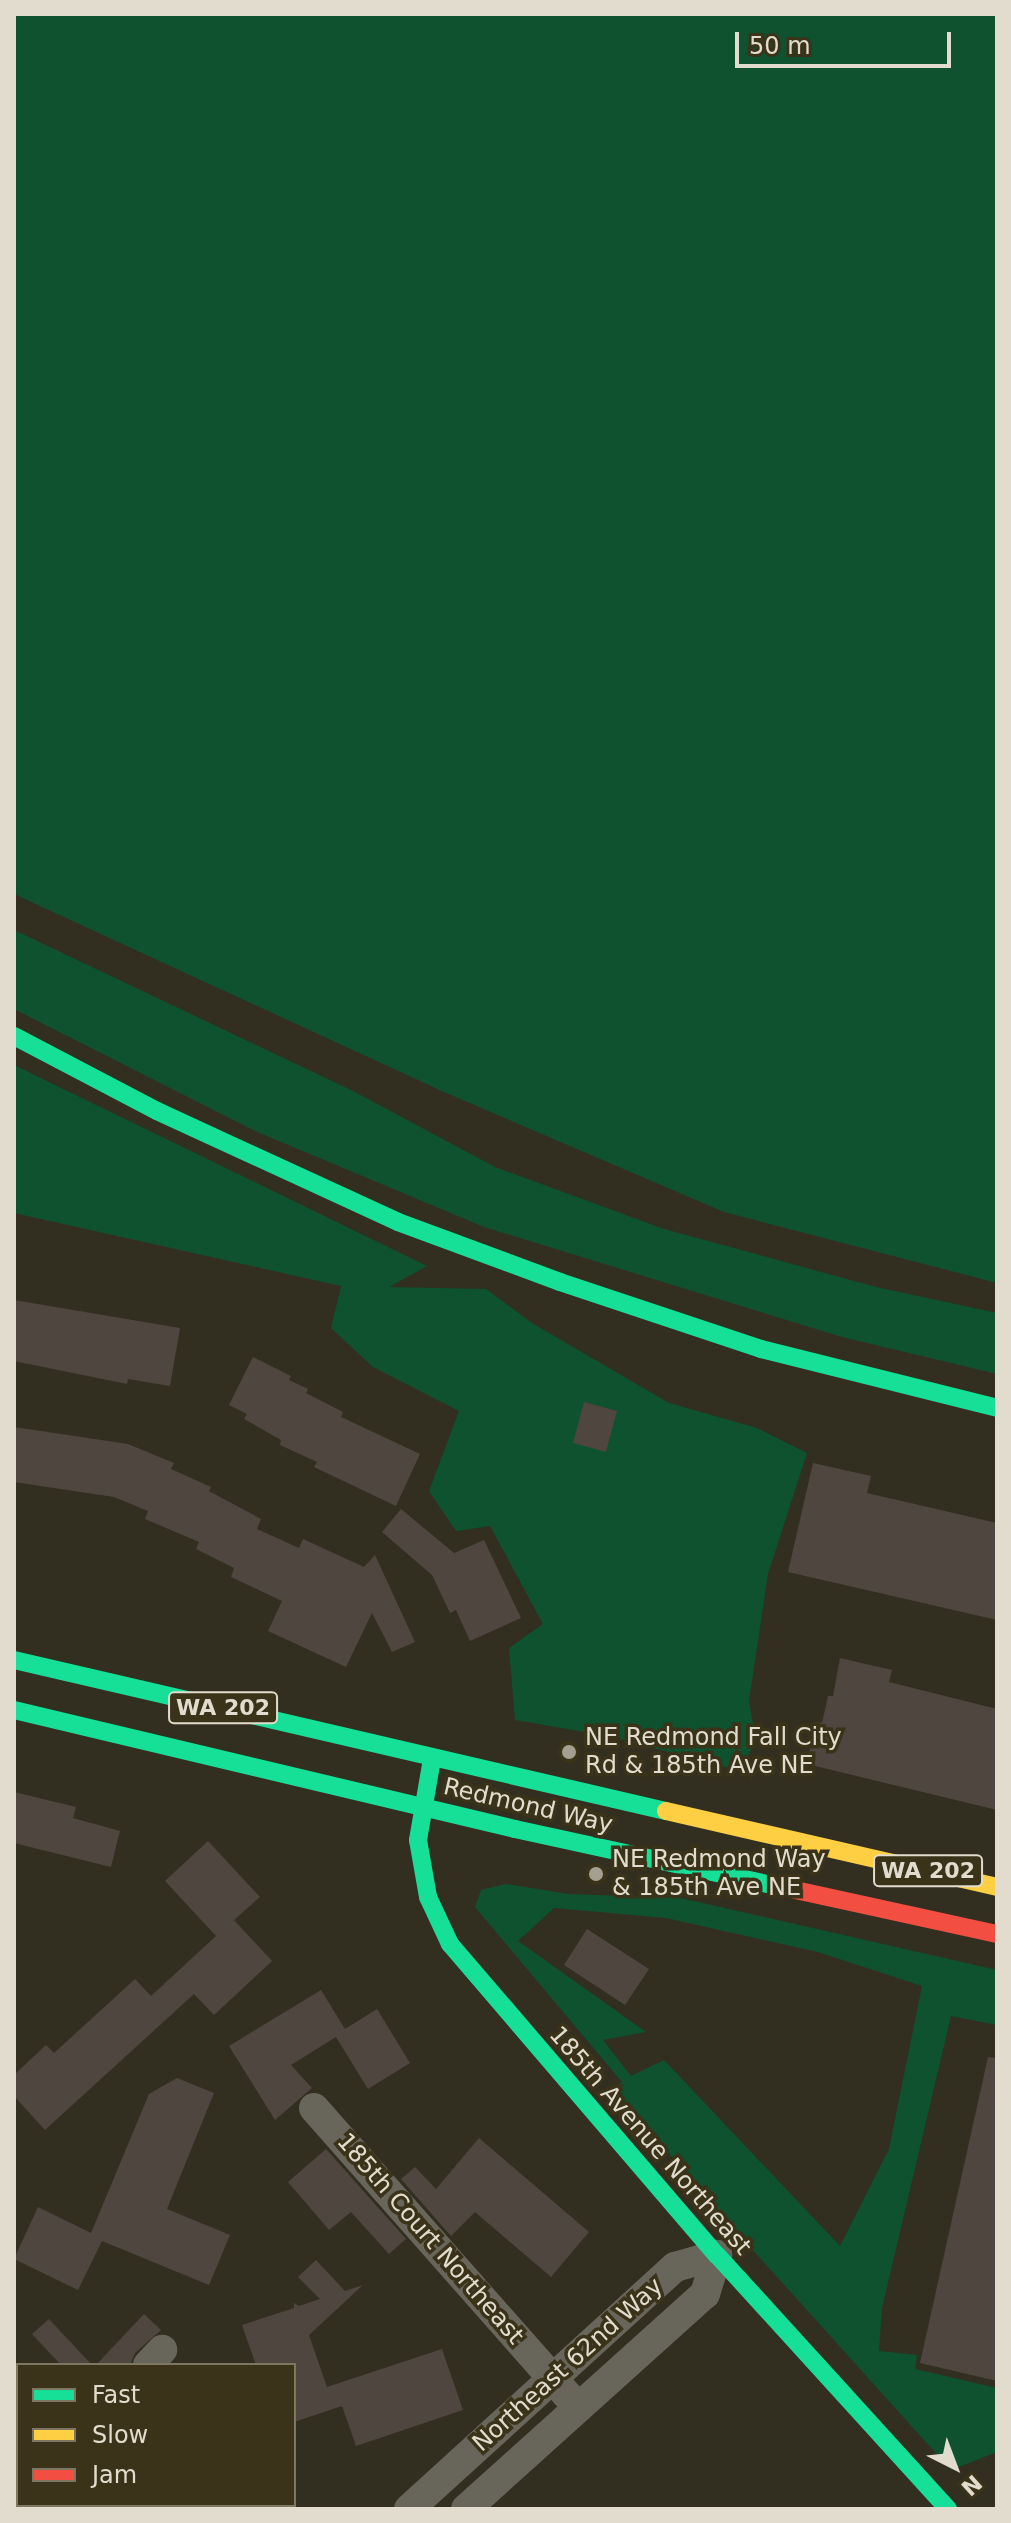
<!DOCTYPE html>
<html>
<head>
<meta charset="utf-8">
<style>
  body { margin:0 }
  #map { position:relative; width:1011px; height:2523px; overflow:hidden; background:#322f21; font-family:"DejaVu Sans",sans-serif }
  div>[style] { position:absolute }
  .green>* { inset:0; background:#0e5230 }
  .building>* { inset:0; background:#4e463f }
  .street>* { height:30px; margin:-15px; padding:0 15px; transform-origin:15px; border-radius:15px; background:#68655b }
  .fast>* { height:18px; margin:-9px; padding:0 9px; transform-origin:9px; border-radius:9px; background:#16e098 }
  .slow>* { height:18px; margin:-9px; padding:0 9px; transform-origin:9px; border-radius:9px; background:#ffcf43 }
  .jam>* { height:18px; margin:-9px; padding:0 9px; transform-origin:9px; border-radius:9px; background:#f24e42 }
  .dots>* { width:22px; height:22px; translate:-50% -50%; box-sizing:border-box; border:4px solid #3a3319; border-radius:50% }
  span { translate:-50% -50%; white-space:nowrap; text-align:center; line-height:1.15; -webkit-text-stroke:7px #3a3319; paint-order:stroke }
  .shield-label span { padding:2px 6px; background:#3a3319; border:2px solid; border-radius:6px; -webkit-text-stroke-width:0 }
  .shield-label { font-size:22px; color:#e1dccd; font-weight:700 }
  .poi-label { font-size:24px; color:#e1dccd }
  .left { translate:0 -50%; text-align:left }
  .street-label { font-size:24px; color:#e1dccd }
  .frame { position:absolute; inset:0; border:16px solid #e1dccd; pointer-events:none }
  .legend { position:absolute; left:16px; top:2363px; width:280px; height:144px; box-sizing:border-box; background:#3a3319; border:2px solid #7d7761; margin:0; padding:10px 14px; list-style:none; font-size:24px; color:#e1dccd }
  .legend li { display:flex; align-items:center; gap:16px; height:40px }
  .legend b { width:40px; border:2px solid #7d7761 }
  .north { position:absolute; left:915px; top:2427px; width:80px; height:80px; -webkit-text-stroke:6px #3a3319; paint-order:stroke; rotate:138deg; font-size:22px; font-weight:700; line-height:32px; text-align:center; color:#e1dccd }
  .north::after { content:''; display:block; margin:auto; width:28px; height:36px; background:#e1dccd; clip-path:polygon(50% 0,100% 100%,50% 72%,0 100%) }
  .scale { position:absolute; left:735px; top:32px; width:216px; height:36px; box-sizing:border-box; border:4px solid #e1dccd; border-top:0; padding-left:10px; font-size:24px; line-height:28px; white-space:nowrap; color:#e1dccd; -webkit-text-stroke:6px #3a3319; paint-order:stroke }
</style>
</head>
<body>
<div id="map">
  <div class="green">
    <i style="clip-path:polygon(14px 14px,997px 14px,997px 1283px,724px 1212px,444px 1092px,14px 894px)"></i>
    <i style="clip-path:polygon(14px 930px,353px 1091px,495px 1167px,664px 1229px,876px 1287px,997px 1313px,997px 1374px,842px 1337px,484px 1227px,255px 1131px,14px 1009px)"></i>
    <i style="clip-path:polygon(14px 1065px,427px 1266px,389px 1287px,486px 1289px,532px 1323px,669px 1403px,757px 1428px,807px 1453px,768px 1574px,749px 1701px,756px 1740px,740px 1771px,608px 1736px,515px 1720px,509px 1648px,543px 1624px,490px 1526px,456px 1531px,429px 1491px,459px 1411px,373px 1367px,331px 1328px,341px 1286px,14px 1213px)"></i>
    <i style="clip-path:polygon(evenodd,506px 1884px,568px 1894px,681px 1898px,997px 1970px,997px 2025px,951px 2016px,882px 2308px,879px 2351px,917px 2355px,915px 2369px,997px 2388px,997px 2452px,951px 2470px,715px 2208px,613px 2088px,622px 2082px,475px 1907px,481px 1890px,506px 1884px,554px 1908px,666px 1918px,818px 1952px,922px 1986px,889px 2149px,840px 2246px,664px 2060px,631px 2076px,603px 2040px,646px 2032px,518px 1941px,554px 1908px)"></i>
  </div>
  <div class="building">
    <i style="clip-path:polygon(14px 1300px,180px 1328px,170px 1386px,128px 1379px,127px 1384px,14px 1361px)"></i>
    <i style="clip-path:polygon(253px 1357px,291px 1376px,289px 1380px,308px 1389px,306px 1393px,343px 1412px,341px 1417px,420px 1454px,396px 1506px,314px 1467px,317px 1462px,280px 1445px,281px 1440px,244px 1419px,247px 1414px,229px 1405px)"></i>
    <i style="clip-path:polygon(584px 1402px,617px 1411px,606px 1452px,573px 1443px)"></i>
    <i style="clip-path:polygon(14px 1427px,128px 1444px,174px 1463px,171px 1469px,211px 1487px,209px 1491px,261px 1519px,257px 1529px,299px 1548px,303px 1539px,364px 1567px,375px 1555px,415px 1642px,392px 1652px,372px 1613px,346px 1667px,268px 1631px,282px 1601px,231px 1577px,234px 1568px,196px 1549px,199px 1542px,145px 1519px,148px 1511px,114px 1497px,14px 1482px)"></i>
    <i style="clip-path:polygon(813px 1463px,871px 1476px,867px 1493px,997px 1523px,997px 1620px,788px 1572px)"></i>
    <i style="clip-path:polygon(401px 1509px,454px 1553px,484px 1540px,521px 1618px,470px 1641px,456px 1610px,450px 1613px,432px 1575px,382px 1532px)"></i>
    <i style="clip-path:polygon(840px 1658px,892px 1670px,889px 1682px,997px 1709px,997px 1810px,807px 1764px,815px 1722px,822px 1723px,828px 1696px,833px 1696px)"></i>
    <i style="clip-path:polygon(14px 1792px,76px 1807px,73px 1818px,120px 1831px,111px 1867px,14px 1843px)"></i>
    <i style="clip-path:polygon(208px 1841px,260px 1897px,234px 1920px,272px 1961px,214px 2015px,194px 1994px,45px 2130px,14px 2096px,14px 2075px,46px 2045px,54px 2053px,135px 1979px,151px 1996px,216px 1936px,165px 1881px)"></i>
    <i style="clip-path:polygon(587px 1929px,649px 1969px,625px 2005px,564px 1965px)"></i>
    <i style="clip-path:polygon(321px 1990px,345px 2029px,377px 2009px,410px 2063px,368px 2089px,336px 2037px,291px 2065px,312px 2088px,275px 2120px,229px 2046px)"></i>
    <i style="clip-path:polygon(988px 2057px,997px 2058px,997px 2381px,920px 2363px)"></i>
    <i style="clip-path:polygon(177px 2078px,214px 2093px,167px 2209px,230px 2235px,209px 2285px,102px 2241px,78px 2290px,14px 2259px,38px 2207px,91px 2233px,149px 2094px)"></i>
    <i style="clip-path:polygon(479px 2138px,589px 2232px,551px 2277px,475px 2212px,451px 2236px,401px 2179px,415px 2167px,436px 2189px)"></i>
    <i style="clip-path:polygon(326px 2149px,406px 2239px,389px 2254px,351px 2212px,329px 2230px,288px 2182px)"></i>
    <i style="clip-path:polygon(316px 2260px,345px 2291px,363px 2285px,309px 2335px,327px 2387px,442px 2349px,463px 2410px,356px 2446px,342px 2406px,294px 2422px,294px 2365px,256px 2365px,242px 2325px,294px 2308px,294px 2303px,299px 2306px,320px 2299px,298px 2277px)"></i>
    <i style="clip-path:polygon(144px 2314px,161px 2330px,135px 2353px,130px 2365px,96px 2365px)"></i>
    <i style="clip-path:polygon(49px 2319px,92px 2365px,61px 2365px,32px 2334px)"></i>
  </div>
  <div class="street">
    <i style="left:314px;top:2108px;width:397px;rotate:48.6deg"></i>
    <i style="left:148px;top:2365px;width:21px;rotate:-47deg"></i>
    <i style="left:14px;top:2493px;width:6px;rotate:-45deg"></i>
    <i style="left:409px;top:2509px;width:360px;rotate:-42.3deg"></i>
    <i style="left:675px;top:2267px;width:44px;rotate:-15.9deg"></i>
    <i style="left:466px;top:2509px;width:321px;rotate:-42deg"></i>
    <i style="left:705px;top:2294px;width:41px;rotate:-72.9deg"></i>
  </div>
  <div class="fast">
    <i style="left:14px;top:1036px;width:161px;rotate:27.7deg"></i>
    <i style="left:157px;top:1111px;width:265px;rotate:24.7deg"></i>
    <i style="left:398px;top:1222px;width:173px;rotate:20.3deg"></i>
    <i style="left:560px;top:1282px;width:212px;rotate:18.4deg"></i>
    <i style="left:761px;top:1349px;width:243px;rotate:14deg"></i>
    <i style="left:14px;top:1660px;width:669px;rotate:13.04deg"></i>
    <i style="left:14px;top:1710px;width:515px;rotate:13.36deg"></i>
    <i style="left:515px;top:1829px;width:268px;rotate:12.3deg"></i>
    <i style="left:432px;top:1759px;width:82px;rotate:99.8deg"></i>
    <i style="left:418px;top:1840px;width:58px;rotate:80deg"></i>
    <i style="left:428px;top:1897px;width:52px;rotate:64.9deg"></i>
    <i style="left:450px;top:1944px;width:410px;rotate:49.4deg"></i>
    <i style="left:717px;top:2255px;width:343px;rotate:47.7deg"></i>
  </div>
  <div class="slow">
    <i style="left:666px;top:1811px;width:340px;rotate:12.9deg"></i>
  </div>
  <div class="jam">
    <i style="left:777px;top:1886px;width:225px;rotate:12.3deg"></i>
  </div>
  <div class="dots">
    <i style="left:569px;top:1752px;background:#a49f91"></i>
    <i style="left:596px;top:1874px;background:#a49f91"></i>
  </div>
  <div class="shield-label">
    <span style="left:223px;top:1708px">WA 202</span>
    <span style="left:928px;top:1871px">WA 202</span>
  </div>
  <div class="poi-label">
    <span class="left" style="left:585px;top:1752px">NE Redmond Fall City<br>Rd &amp; 185th Ave NE</span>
    <span class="left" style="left:612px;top:1874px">NE Redmond Way<br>&amp; 185th Ave NE</span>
  </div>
  <div class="street-label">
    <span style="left:528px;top:1806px;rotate:13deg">Redmond Way</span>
    <span style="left:650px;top:2141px;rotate:49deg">185th Avenue Northeast</span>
    <span style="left:430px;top:2239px;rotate:49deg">185th Court Northeast</span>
    <span style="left:568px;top:2365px;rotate:-42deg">Northeast 62nd Way</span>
  </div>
  <div class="frame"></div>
  <ul class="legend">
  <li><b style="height:10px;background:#16e098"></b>Fast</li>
  <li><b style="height:10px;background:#ffcf43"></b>Slow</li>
  <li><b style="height:10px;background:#f24e42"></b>Jam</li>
  </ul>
  <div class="north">N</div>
  <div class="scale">50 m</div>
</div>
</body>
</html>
